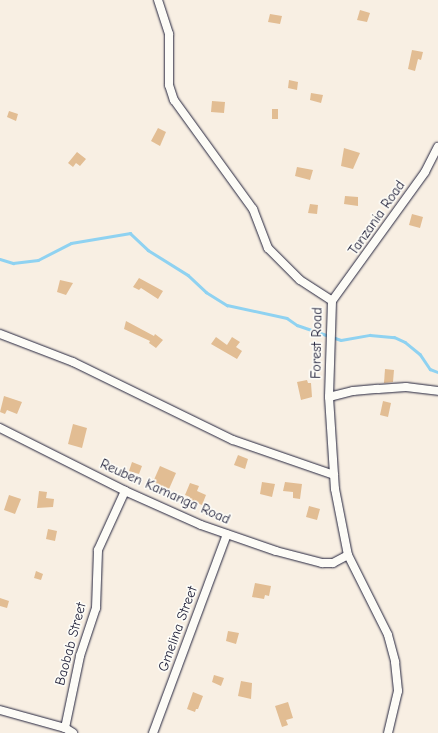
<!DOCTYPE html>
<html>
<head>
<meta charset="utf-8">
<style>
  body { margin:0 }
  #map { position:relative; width:438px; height:733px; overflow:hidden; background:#f8efe3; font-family:"Comic Neue",sans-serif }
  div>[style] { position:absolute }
  .stream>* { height:2.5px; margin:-1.25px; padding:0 1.25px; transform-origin:1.25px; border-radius:1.25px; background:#8fd2f1 }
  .building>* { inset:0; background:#e2bd93 }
  .roads { filter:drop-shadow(0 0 1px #22223b) drop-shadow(0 0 1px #22223b) }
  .minor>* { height:8px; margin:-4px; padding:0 4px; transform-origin:4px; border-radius:4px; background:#fdfcf7 }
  span { translate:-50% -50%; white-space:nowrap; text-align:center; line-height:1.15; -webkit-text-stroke:3.5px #fdfcf7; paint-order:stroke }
  .street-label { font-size:14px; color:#22223b }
</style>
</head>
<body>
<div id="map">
  <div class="stream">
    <i style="left:0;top:259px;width:14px;rotate:17deg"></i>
    <i style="left:13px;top:263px;width:25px;rotate:-7deg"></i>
    <i style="left:38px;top:260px;width:37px;rotate:-27deg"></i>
    <i style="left:71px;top:243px;width:60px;rotate:-9.6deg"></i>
    <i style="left:130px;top:233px;width:25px;rotate:43deg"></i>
    <i style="left:148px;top:250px;width:47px;rotate:32deg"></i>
    <i style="left:188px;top:275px;width:25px;rotate:43deg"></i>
    <i style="left:206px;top:292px;width:25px;rotate:32deg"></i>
    <i style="left:227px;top:305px;width:61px;rotate:12.2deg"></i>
    <i style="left:287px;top:318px;width:12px;rotate:35deg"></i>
    <i style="left:297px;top:325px;width:46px;rotate:18.8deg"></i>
    <i style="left:341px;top:340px;width:29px;rotate:-10deg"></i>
    <i style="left:370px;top:335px;width:24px;rotate:5deg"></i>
    <i style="left:394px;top:337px;width:12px;rotate:24deg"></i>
    <i style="left:405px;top:342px;width:19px;rotate:39deg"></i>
    <i style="left:420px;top:354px;width:18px;rotate:56deg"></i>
    <i style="left:430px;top:369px;width:9px;rotate:21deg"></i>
  </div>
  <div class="building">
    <i style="clip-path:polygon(360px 10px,370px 13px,367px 22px,357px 20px)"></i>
    <i style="clip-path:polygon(270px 14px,282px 16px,280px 24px,268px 22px)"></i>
    <i style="clip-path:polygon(412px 50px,423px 52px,421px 60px,418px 59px,415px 71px,408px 69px)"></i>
    <i style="clip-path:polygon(289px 80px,298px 82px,297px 90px,288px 88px)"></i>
    <i style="clip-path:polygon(311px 93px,323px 95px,321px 103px,310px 100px)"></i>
    <i style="clip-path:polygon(212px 101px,225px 102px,224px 113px,211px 112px)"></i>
    <i style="clip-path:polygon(272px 109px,278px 109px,278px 119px,272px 119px)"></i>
    <i style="clip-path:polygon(9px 111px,18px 114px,16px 121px,7px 117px)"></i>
    <i style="clip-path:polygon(158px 128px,166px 132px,160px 146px,151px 141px)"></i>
    <i style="clip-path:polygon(344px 148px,360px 153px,353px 169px,341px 166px)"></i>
    <i style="clip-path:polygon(77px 152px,86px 159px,80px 166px,76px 163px,73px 167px,68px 163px)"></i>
    <i style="clip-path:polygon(297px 167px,313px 170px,310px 180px,295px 176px)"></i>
    <i style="clip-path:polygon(345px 196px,358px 197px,358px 206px,344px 204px)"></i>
    <i style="clip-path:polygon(310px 204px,318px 205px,317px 214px,308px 213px)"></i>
    <i style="clip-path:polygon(412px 214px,423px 217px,420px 228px,409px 225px)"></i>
    <i style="clip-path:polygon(139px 278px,163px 291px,158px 299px,141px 288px,139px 290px,133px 287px)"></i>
    <i style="clip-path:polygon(60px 280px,73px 283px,66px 295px,57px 292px)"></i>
    <i style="clip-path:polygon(126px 321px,154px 336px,155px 334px,163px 340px,156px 348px,149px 343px,150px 341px,124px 329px)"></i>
    <i style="clip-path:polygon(216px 337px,227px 345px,232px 337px,240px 342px,236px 347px,242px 351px,237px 359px,211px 344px)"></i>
    <i style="clip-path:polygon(385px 369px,394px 370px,393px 382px,384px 383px)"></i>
    <i style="clip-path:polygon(307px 380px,308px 383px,311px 383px,312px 397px,301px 400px,297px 382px)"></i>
    <i style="clip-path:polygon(4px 396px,22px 402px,17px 414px,7px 410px,5px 414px,0 412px)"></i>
    <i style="clip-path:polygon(383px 401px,391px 403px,388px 417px,380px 415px)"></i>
    <i style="clip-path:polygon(73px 424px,87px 428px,82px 448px,68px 444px)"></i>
    <i style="clip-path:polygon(238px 455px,248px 459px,245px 469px,234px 465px)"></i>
    <i style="clip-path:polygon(132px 462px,142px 466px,139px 474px,129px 471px)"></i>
    <i style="clip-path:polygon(160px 466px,176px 473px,169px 489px,153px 482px)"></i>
    <i style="clip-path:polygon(262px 482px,275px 484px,272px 497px,260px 494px)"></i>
    <i style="clip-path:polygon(285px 482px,302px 484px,300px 499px,293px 498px,293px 492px,283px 491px)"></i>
    <i style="clip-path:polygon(190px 483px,199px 486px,197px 491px,206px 495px,202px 505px,189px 500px,190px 497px,185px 495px)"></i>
    <i style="clip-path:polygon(39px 491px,47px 492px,46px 498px,54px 499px,53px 507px,37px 508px)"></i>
    <i style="clip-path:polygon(9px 495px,21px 499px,15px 514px,4px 510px)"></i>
    <i style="clip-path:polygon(309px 506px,320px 509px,317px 520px,306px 517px)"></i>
    <i style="clip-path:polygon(48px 529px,57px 531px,55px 541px,46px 539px)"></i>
    <i style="clip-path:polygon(36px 571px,43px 574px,41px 580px,34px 578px)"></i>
    <i style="clip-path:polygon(255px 583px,271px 586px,269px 596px,265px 595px,264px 599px,252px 597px)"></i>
    <i style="clip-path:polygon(0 598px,9px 601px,7px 608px,0 606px)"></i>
    <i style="clip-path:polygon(228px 631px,239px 633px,236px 644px,226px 641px)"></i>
    <i style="clip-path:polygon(214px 675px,224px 678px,221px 686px,212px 682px)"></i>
    <i style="clip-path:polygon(241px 681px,252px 683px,251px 699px,238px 696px)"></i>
    <i style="clip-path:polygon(193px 692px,203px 696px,198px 709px,196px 709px,195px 712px,187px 709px)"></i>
    <i style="clip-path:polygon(288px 702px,293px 718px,286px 720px,288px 725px,282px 727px,275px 706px)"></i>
  </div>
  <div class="roads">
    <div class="minor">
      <i style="left:158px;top:0;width:36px;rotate:72deg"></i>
      <i style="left:169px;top:34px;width:51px;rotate:90deg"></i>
      <i style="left:169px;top:85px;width:16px;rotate:72deg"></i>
      <i style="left:174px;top:100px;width:135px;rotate:54.1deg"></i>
      <i style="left:253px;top:209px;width:42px;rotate:69deg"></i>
      <i style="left:268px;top:248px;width:45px;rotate:45deg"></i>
      <i style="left:300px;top:280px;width:38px;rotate:33deg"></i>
      <i style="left:332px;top:301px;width:96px;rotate:91.8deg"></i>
      <i style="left:329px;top:397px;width:92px;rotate:86.3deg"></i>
      <i style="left:335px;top:489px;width:67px;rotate:78.9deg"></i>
      <i style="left:348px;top:555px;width:89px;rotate:63.4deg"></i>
      <i style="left:388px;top:635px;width:28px;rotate:75deg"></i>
      <i style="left:395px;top:662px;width:29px;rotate:84deg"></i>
      <i style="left:398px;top:691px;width:43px;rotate:103.4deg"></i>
      <i style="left:332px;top:301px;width:159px;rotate:-54.2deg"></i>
      <i style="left:425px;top:172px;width:28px;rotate:-63deg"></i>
      <i style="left:0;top:334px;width:78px;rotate:21deg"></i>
      <i style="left:73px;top:362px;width:178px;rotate:26deg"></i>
      <i style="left:233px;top:440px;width:107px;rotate:19.1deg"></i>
      <i style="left:329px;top:397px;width:25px;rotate:-14deg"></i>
      <i style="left:353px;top:391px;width:25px;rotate:-5deg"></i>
      <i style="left:378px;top:389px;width:28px;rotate:-4deg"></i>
      <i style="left:406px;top:387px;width:32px;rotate:7deg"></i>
      <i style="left:0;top:428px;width:140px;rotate:26.7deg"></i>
      <i style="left:125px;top:491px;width:83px;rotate:24.1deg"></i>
      <i style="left:201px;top:525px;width:79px;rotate:19.1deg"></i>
      <i style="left:276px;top:551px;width:48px;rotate:14.6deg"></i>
      <i style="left:322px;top:563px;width:11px"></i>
      <i style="left:333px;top:563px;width:17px;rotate:-28deg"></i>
      <i style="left:0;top:710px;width:67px;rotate:15.5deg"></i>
      <i style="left:73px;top:733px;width:9px;rotate:-148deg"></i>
      <i style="left:65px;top:728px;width:74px;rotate:-78.2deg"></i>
      <i style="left:80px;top:656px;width:51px;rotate:-71.6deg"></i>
      <i style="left:96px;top:608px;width:58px;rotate:-88deg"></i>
      <i style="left:98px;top:550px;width:65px;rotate:-65.4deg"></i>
      <i style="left:153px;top:733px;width:212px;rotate:-69.6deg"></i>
    </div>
  </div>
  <div class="street-label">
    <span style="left:377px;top:218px;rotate:-55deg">Tanzania Road</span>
    <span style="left:317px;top:343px;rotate:-89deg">Forest Road</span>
    <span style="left:165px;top:492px;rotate:24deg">Reuben Kamanga Road</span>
    <span style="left:178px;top:629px;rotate:-70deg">Gmelina Street</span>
    <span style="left:71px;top:644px;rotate:-75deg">Baobab Street</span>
  </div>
</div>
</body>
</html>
